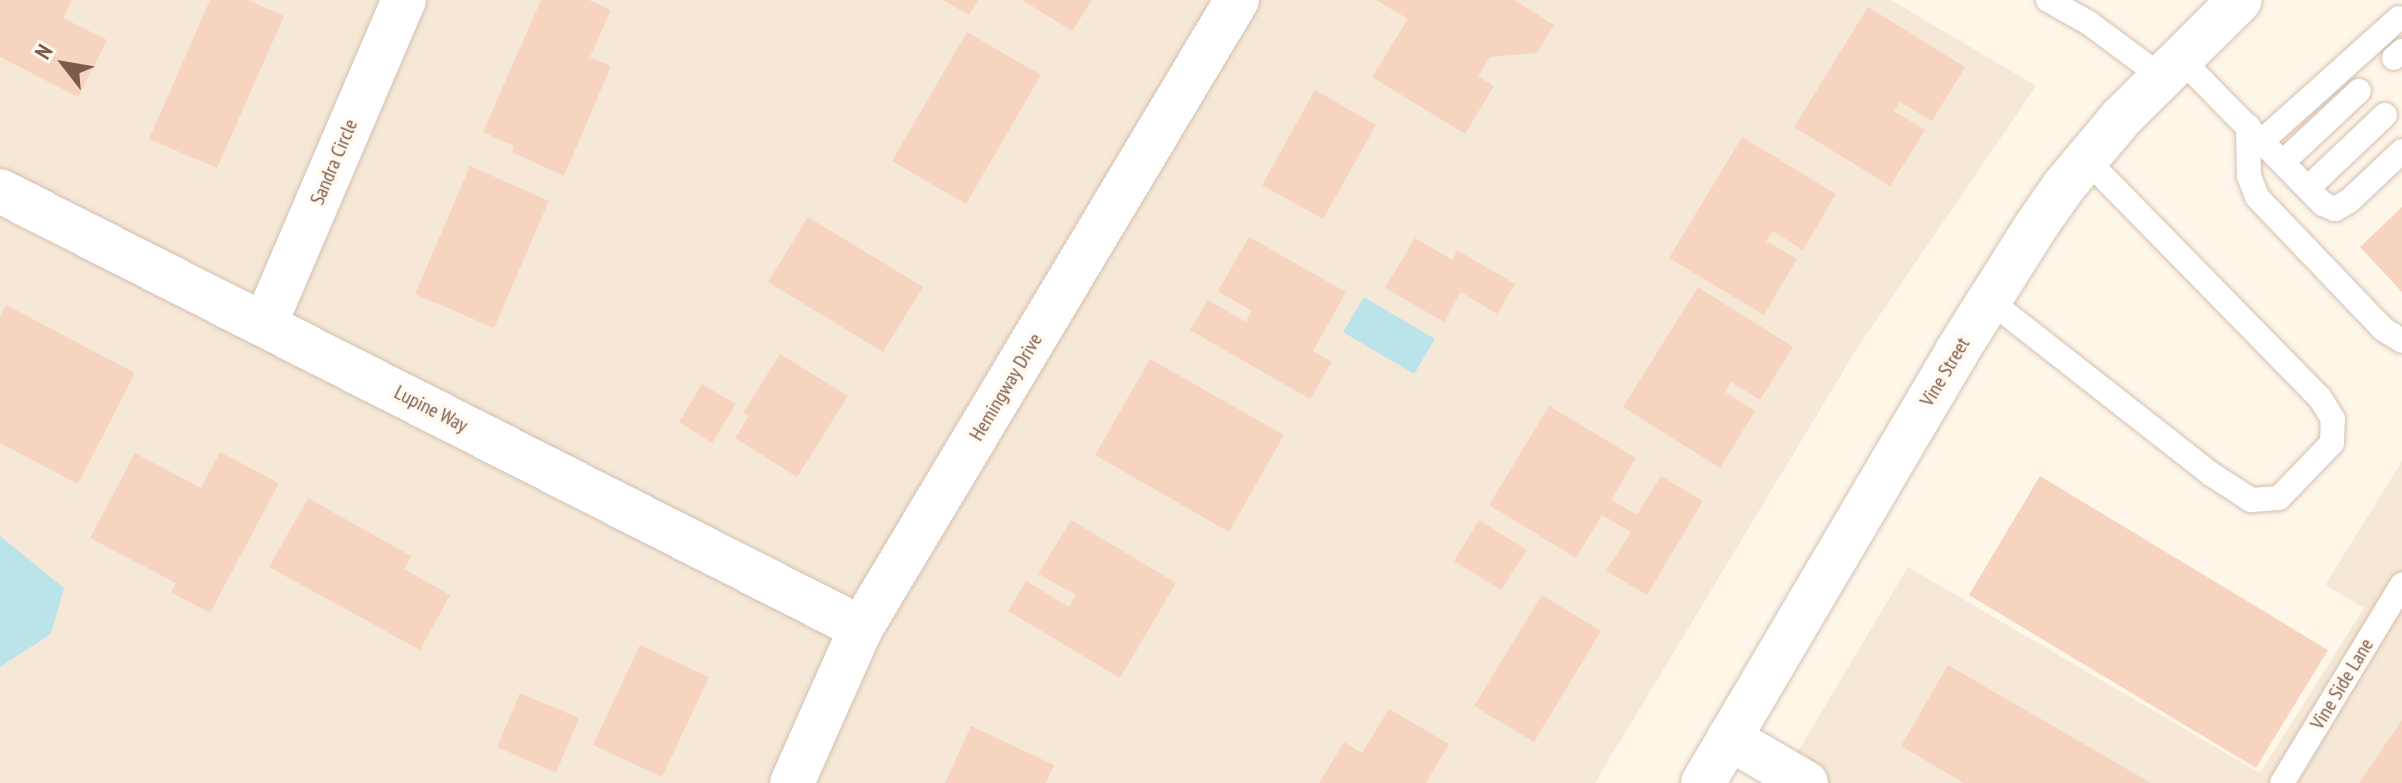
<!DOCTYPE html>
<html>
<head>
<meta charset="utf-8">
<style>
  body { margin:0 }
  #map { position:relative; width:2402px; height:783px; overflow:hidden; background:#fef6e9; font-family:"PT Sans Narrow",sans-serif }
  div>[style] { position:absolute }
  .residential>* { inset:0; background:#f6e8d7 }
  .water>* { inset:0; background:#bbe4ea }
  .building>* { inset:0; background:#f6d4bf }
  .roads { filter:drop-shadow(0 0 2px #d4bfb0) drop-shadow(0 0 2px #d4bfb0) }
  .lane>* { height:24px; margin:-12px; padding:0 12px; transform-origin:12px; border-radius:12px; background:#fff }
  .street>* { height:44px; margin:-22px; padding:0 22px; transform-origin:22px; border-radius:22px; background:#fff }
  .secondary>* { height:44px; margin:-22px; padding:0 22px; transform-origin:22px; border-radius:22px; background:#fff }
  span { translate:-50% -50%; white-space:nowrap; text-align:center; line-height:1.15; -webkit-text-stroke:7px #fff9f1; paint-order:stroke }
  .street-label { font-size:20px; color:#7c5b4a }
  .north { position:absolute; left:24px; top:24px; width:80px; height:80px; -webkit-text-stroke:6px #fff9f1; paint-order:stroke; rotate:301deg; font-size:22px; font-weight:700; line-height:32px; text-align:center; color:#7c5b4a }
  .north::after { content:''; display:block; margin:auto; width:28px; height:36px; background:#7c5b4a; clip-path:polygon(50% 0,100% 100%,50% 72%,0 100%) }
</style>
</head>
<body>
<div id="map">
  <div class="residential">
    <i style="clip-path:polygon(0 0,1891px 0,2036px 86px,1856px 350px,1595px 783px,0 783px)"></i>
    <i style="clip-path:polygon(2402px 461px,2402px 783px,1779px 783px,1908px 567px,2260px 773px,2364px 608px,2325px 585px)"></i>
  </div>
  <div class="water">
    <i style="clip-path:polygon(1364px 297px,1435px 339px,1414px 374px,1343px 332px)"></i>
    <i style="clip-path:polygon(0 536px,64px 588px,51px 634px,0 667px)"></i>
  </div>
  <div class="building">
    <i style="clip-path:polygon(0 0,72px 0,63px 18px,107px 40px,78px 97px,0 57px)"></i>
    <i style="clip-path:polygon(210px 0,248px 0,284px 16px,217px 168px,149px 139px)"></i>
    <i style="clip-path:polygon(541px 0,589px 0,611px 10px,590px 57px,611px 66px,564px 176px,512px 152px,514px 146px,483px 132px)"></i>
    <i style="clip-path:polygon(943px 0,978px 0,969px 15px)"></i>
    <i style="clip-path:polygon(1022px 0,1092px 0,1072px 31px)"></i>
    <i style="clip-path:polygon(1376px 0,1514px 0,1554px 25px,1537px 53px,1490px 57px,1478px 76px,1494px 86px,1465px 134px,1372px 77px,1408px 19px)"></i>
    <i style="clip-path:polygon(1868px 7px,1965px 67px,1932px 121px,1900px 102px,1894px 111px,1925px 130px,1890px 186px,1794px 127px)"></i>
    <i style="clip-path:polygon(967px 32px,1041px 75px,966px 204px,892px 161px)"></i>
    <i style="clip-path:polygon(1315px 90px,1376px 125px,1323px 219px,1262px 185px)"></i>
    <i style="clip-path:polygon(1742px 137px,1836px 194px,1803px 250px,1773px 231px,1766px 241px,1797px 259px,1764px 315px,1669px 258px)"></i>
    <i style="clip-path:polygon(470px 166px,549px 201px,494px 328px,415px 294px)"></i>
    <i style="clip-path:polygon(2402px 207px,2402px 292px,2360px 247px)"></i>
    <i style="clip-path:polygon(808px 217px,923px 287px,883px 352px,768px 282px)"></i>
    <i style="clip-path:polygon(1249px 237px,1346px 292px,1313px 351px,1332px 362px,1310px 399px,1190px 330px,1208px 300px,1246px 322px,1252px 311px,1218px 291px)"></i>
    <i style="clip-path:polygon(1415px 238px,1453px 260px,1457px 250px,1515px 284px,1497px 314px,1461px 292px,1444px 322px,1385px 288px)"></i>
    <i style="clip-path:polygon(1698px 287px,1793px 347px,1760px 400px,1731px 382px,1725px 392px,1755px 411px,1720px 468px,1623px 407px)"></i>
    <i style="clip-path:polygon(6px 305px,135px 373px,78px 484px,0 443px,0 317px)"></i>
    <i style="clip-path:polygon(780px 354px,848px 396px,797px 477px,735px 438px,749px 416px,743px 413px)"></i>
    <i style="clip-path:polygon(1150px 359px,1284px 435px,1229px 532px,1095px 455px)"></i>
    <i style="clip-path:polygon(702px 384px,736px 404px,712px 443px,679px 422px)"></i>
    <i style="clip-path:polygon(1549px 406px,1636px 458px,1611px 500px,1637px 515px,1661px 476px,1703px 501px,1647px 595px,1606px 571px,1631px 532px,1602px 515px,1576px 558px,1489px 505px)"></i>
    <i style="clip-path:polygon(220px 452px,279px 483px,210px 613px,171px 592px,176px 583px,90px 538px,135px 453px,201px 488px)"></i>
    <i style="clip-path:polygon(2040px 476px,2328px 650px,2256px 768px,1969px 595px)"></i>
    <i style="clip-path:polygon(308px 498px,411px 556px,404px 569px,450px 595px,420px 650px,269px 567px)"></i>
    <i style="clip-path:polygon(1071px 520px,1176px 583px,1120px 678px,1008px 611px,1026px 581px,1069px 607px,1076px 595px,1038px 574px)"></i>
    <i style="clip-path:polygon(1479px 520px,1527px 550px,1501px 590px,1454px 561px)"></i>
    <i style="clip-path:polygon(1542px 595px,1601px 631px,1534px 742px,1474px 706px)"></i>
    <i style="clip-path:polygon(640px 645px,709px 677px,662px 777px,593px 745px)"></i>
    <i style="clip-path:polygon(1948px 665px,2151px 783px,1964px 783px,1901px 746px)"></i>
    <i style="clip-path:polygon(520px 693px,579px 718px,556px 773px,497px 747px)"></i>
    <i style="clip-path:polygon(1389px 709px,1449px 744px,1426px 783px,1319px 783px,1344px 742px,1362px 753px)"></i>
    <i style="clip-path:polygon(2402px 720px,2402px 783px,2359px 783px)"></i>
    <i style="clip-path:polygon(971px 726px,1054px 765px,1046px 783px,945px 783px)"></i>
  </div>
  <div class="roads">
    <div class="lane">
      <i style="left:2048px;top:0;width:47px;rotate:29.3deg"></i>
      <i style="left:2089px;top:23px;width:89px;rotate:36.7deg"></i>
      <i style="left:2179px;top:57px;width:206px;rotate:45.6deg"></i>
      <i style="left:2323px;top:204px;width:13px;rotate:23deg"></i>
      <i style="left:2335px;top:209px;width:16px;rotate:-30deg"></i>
      <i style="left:2349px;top:201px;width:73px;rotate:-43.3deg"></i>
      <i style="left:2394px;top:58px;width:11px;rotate:-41deg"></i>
      <i style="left:2248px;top:126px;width:50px;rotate:88.9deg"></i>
      <i style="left:2249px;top:176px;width:22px;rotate:69deg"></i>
      <i style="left:2257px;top:197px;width:182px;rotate:46.3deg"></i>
      <i style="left:2383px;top:329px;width:22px;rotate:32deg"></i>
      <i style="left:2262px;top:141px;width:184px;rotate:-41.9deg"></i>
      <i style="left:2283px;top:162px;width:104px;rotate:-43.1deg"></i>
      <i style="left:2308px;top:188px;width:106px;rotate:-43.5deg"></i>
      <i style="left:1989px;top:300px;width:282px;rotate:38.1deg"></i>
      <i style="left:2211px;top:474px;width:48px;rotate:33deg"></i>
      <i style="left:2251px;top:500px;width:28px;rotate:-4deg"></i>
      <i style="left:2279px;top:498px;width:76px;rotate:-46.1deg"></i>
      <i style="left:2332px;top:443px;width:24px;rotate:-88deg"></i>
      <i style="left:2333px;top:419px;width:26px;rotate:-122deg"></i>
      <i style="left:2319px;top:397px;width:333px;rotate:-134.4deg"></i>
      <i style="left:2282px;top:783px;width:232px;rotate:-58.8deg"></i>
    </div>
    <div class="street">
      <i style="left:0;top:191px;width:966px;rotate:26.91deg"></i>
      <i style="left:265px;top:324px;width:353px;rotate:-66.8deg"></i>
      <i style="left:1729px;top:738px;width:89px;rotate:30.3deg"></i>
      <i style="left:792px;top:783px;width:170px;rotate:-66deg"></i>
      <i style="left:861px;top:628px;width:732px;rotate:-59.09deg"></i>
    </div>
    <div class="secondary">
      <i style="left:1703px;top:783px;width:499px;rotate:-59.5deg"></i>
      <i style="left:1956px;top:353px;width:146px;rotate:-57.8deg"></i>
      <i style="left:2034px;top:229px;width:52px;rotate:-55.1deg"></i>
      <i style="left:2064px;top:186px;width:90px;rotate:-50deg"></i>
      <i style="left:2122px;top:117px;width:166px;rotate:-44.8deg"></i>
    </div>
  </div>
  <div class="street-label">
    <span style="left:334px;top:162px;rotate:-67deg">Sandra Circle</span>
    <span style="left:1945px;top:372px;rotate:-59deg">Vine Street</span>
    <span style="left:1006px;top:387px;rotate:-59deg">Hemingway Drive</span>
    <span style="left:431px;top:409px;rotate:27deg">Lupine Way</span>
    <span style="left:2342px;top:684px;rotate:-59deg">Vine Side Lane</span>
  </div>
  <div class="north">N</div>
</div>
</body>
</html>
